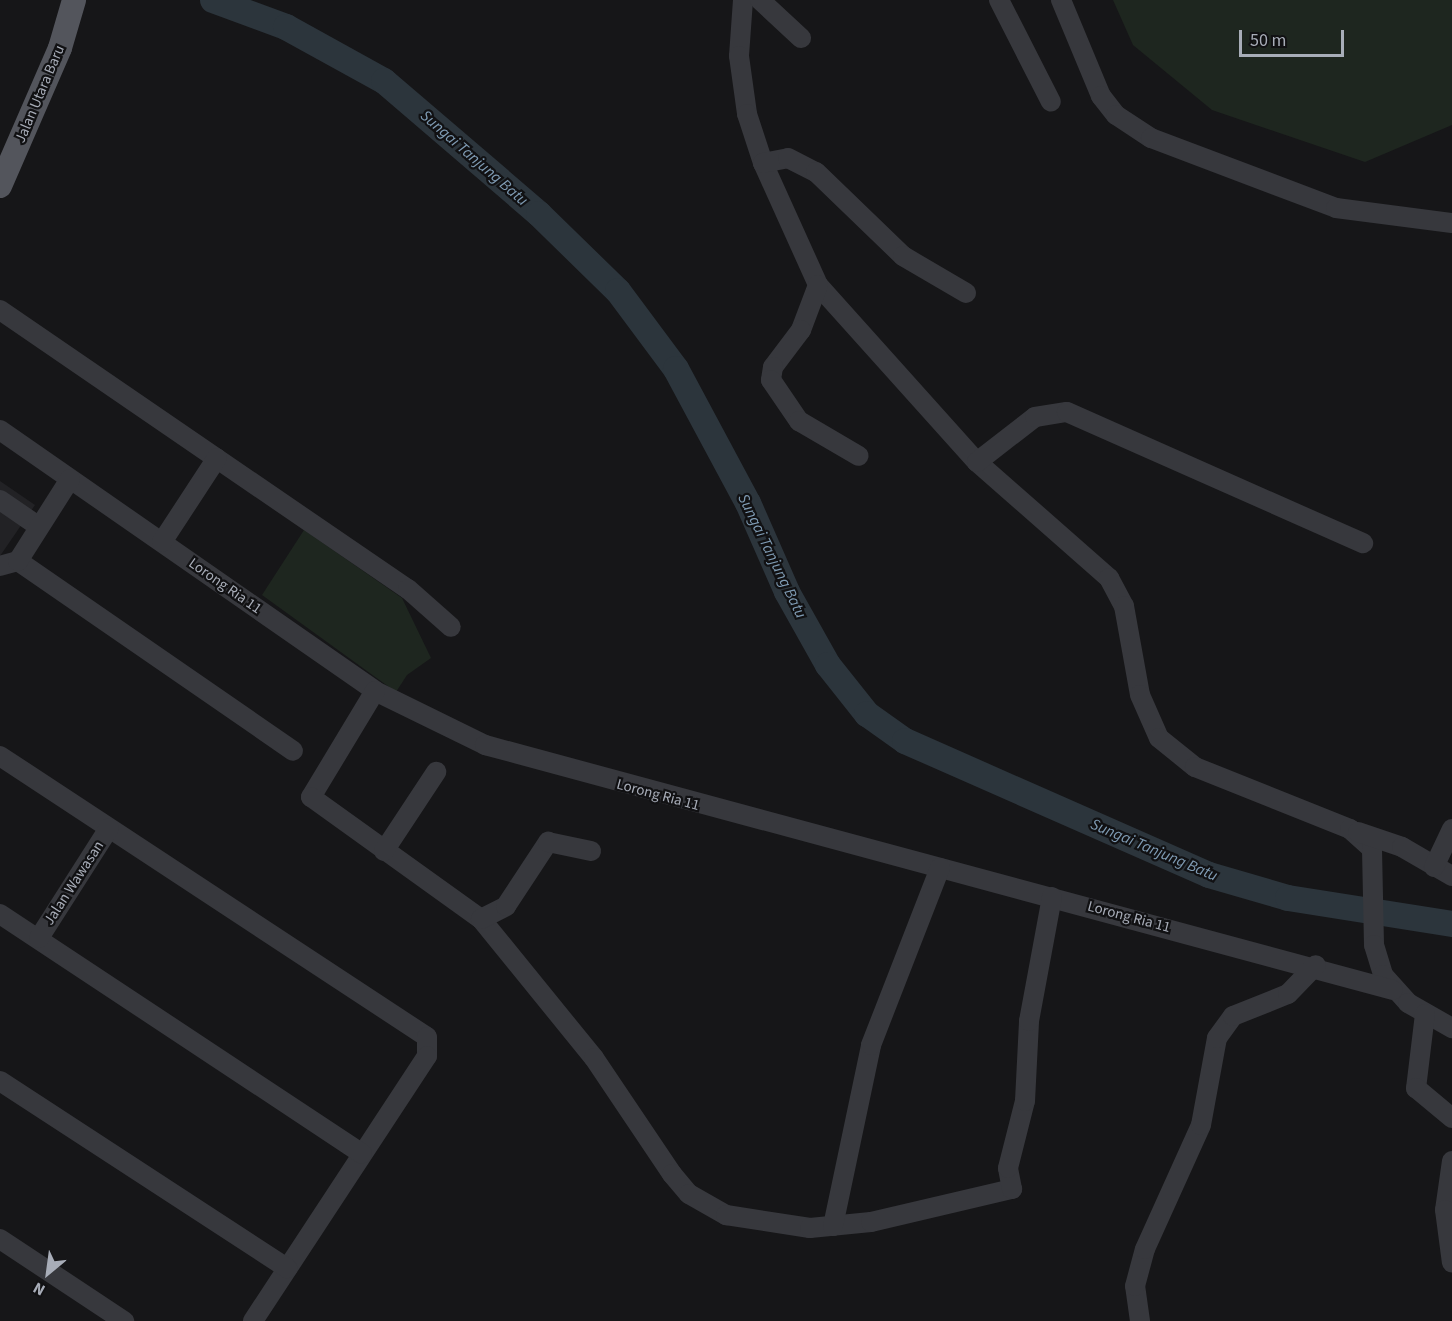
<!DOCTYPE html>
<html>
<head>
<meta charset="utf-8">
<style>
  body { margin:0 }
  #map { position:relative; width:1452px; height:1321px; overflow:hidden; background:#161618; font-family:"Source Sans 3",sans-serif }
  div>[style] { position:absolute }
  .built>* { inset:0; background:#222225 }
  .green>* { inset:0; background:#1e261f }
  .river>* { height:26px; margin:-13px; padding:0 13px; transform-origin:13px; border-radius:13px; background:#2c353c }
  .minor>* { height:20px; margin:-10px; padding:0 10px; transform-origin:10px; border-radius:10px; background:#37383d }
  .major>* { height:24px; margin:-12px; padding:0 12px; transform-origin:12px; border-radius:12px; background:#53555c }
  span { translate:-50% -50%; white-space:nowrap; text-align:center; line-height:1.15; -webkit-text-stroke:4.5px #111113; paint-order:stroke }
  .street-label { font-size:15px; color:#a8adb8 }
  .water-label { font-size:16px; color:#7f9bb3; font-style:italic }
  .north { position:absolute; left:18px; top:1243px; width:60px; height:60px; -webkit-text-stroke:4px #111113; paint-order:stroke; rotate:209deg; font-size:16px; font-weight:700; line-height:24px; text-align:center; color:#a8adb8 }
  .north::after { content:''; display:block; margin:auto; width:21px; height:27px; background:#a8adb8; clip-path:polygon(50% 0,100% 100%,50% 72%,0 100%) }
  .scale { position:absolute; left:1239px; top:30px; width:105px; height:27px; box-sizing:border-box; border:3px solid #a8adb8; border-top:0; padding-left:8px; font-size:18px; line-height:21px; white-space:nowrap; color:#a8adb8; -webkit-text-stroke:4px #111113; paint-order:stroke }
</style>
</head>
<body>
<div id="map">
  <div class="built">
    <i style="clip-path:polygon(0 481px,35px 505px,0 556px)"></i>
  </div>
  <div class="green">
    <i style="clip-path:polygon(1113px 0,1452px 0,1452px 125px,1365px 162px,1212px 110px,1133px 45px)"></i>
    <i style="clip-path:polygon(304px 530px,402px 598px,431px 658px,407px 675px,396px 692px,262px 595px)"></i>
  </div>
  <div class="river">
    <i style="left:213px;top:0;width:78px;rotate:20.3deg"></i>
    <i style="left:286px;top:27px;width:112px;rotate:28.9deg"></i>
    <i style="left:384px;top:81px;width:204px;rotate:40.6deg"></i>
    <i style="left:539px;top:214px;width:110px;rotate:44.3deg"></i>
    <i style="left:618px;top:291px;width:97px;rotate:53.4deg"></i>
    <i style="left:676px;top:369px;width:152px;rotate:61.8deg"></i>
    <i style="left:748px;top:503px;width:97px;rotate:66.3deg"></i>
    <i style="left:787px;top:592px;width:84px;rotate:60.7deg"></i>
    <i style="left:828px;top:665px;width:63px;rotate:51.5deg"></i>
    <i style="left:867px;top:714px;width:47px;rotate:35.4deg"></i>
    <i style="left:905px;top:741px;width:332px;rotate:23.8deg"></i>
    <i style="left:1209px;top:875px;width:82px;rotate:16.2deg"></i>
    <i style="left:1288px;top:898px;width:166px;rotate:9deg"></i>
  </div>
  <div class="minor">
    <i style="left:743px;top:0;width:56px;rotate:94.1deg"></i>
    <i style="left:739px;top:56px;width:59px;rotate:82.1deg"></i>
    <i style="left:747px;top:114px;width:52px;rotate:71.9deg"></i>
    <i style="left:763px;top:163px;width:134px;rotate:65.7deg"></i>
    <i style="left:818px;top:285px;width:238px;rotate:48.1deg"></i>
    <i style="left:977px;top:462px;width:176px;rotate:41.3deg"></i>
    <i style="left:1109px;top:578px;width:32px;rotate:62deg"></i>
    <i style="left:1124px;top:606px;width:90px;rotate:79.8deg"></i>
    <i style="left:1140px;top:695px;width:47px;rotate:66.2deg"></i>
    <i style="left:1159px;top:738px;width:46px;rotate:38.9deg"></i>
    <i style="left:1195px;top:767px;width:167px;rotate:21.8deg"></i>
    <i style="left:1350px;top:829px;width:30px;rotate:42deg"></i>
    <i style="left:1372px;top:849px;width:96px;rotate:88.8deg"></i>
    <i style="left:1374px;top:945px;width:31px;rotate:73deg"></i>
    <i style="left:1383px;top:975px;width:38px;rotate:48deg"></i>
    <i style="left:1408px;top:1003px;width:51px;rotate:29.6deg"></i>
    <i style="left:760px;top:0;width:56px;rotate:42.8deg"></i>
    <i style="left:999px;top:0;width:114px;rotate:63deg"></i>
    <i style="left:1061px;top:0;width:104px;rotate:67.4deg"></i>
    <i style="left:1101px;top:96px;width:24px;rotate:52deg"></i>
    <i style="left:1116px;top:115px;width:42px;rotate:33.3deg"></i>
    <i style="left:1151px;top:138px;width:198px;rotate:20.7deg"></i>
    <i style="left:1336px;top:208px;width:117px;rotate:7.4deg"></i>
    <i style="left:763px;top:163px;width:25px;rotate:-11deg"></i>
    <i style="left:788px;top:158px;width:31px;rotate:27deg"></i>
    <i style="left:816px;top:172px;width:121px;rotate:44deg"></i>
    <i style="left:903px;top:256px;width:73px;rotate:30.4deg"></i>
    <i style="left:818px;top:285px;width:48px;rotate:110.7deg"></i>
    <i style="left:801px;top:330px;width:46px;rotate:127.1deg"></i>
    <i style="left:773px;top:367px;width:13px;rotate:99deg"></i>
    <i style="left:771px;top:380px;width:50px;rotate:55.7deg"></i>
    <i style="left:799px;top:421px;width:69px;rotate:30.3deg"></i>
    <i style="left:0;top:310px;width:494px;rotate:34.4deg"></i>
    <i style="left:408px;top:589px;width:57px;rotate:41.5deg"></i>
    <i style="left:0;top:430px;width:457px;rotate:34.8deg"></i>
    <i style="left:375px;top:691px;width:123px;rotate:26.1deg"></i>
    <i style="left:485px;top:745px;width:940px;rotate:15.1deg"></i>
    <i style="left:977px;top:462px;width:73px;rotate:-37.8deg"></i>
    <i style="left:1035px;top:417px;width:32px;rotate:-9deg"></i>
    <i style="left:1067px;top:412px;width:324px;rotate:23.9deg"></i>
    <i style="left:0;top:500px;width:46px;rotate:34.4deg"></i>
    <i style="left:162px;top:542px;width:100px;rotate:-56.8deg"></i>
    <i style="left:18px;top:561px;width:334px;rotate:34.6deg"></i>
    <i style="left:0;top:566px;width:19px;rotate:-16deg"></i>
    <i style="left:18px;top:561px;width:97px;rotate:-57.6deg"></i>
    <i style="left:375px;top:691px;width:124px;rotate:121.1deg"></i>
    <i style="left:311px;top:797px;width:209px;rotate:35.7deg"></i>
    <i style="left:481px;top:919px;width:179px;rotate:50.9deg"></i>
    <i style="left:594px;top:1058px;width:140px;rotate:56.1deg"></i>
    <i style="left:672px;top:1174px;width:26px;rotate:50deg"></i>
    <i style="left:689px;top:1194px;width:43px;rotate:29.6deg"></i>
    <i style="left:726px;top:1215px;width:85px;rotate:8.8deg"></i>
    <i style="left:810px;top:1228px;width:61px;rotate:-5.6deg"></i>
    <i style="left:871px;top:1222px;width:145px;rotate:-13.2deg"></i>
    <i style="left:1012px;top:1189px;width:21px;rotate:-101deg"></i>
    <i style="left:1008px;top:1168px;width:69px;rotate:-75.8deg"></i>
    <i style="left:1025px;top:1101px;width:80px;rotate:-87.1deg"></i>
    <i style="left:1029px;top:1021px;width:126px;rotate:-79.5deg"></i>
    <i style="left:0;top:756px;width:511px;rotate:33.35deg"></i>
    <i style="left:427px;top:1037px;width:19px;rotate:90deg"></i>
    <i style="left:427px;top:1056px;width:317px;rotate:123.3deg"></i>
    <i style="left:1358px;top:832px;width:46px;rotate:18.8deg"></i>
    <i style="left:1402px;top:847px;width:58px;rotate:30.1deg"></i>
    <i style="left:384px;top:851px;width:95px;rotate:-56.6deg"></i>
    <i style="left:1434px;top:867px;width:42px;rotate:-64.7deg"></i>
    <i style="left:0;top:914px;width:434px;rotate:33.5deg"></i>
    <i style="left:481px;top:919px;width:28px;rotate:-27deg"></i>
    <i style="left:506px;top:906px;width:77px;rotate:-56.7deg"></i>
    <i style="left:548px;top:842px;width:44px;rotate:11.8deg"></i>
    <i style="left:39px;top:938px;width:130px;rotate:-57.5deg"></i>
    <i style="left:1425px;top:1014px;width:75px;rotate:96.9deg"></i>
    <i style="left:1416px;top:1088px;width:47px;rotate:39.8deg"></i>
    <i style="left:0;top:1081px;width:343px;rotate:33.1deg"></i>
    <i style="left:1452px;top:1161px;width:49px;rotate:98.1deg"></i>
    <i style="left:1445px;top:1210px;width:53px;rotate:82.5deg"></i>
    <i style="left:833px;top:1226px;width:185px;rotate:-78.1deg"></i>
    <i style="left:871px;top:1045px;width:190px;rotate:-68.7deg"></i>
    <i style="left:0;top:1239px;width:149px;rotate:33.5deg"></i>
    <i style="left:1140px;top:1321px;width:35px;rotate:-98deg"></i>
    <i style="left:1135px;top:1286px;width:38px;rotate:-75deg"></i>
    <i style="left:1145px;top:1249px;width:136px;rotate:-65.7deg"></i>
    <i style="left:1201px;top:1125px;width:88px;rotate:-79.6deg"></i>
    <i style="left:1217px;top:1038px;width:27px;rotate:-54deg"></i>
    <i style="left:1233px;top:1016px;width:59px;rotate:-21.8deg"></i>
    <i style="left:1288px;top:994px;width:40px;rotate:-46deg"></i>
  </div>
  <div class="major">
    <i style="left:0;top:186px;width:150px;rotate:-66.5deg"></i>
    <i style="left:60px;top:48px;width:50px;rotate:-73.7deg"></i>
  </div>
  <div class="street-label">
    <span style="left:40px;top:94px;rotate:-67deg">Jalan Utara Baru</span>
    <span style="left:225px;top:586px;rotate:35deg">Lorong Ria 11</span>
    <span style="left:658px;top:795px;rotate:15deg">Lorong Ria 11</span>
    <span style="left:74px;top:883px;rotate:-57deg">Jalan Wawasan</span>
    <span style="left:1129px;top:917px;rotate:15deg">Lorong Ria 11</span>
  </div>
  <div class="water-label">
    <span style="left:474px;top:158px;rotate:41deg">Sungai Tanjung Batu</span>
    <span style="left:772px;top:556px;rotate:64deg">Sungai Tanjung Batu</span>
    <span style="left:1154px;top:850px;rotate:23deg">Sungai Tanjung Batu</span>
  </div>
  <div class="north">N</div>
  <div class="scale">50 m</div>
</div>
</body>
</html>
